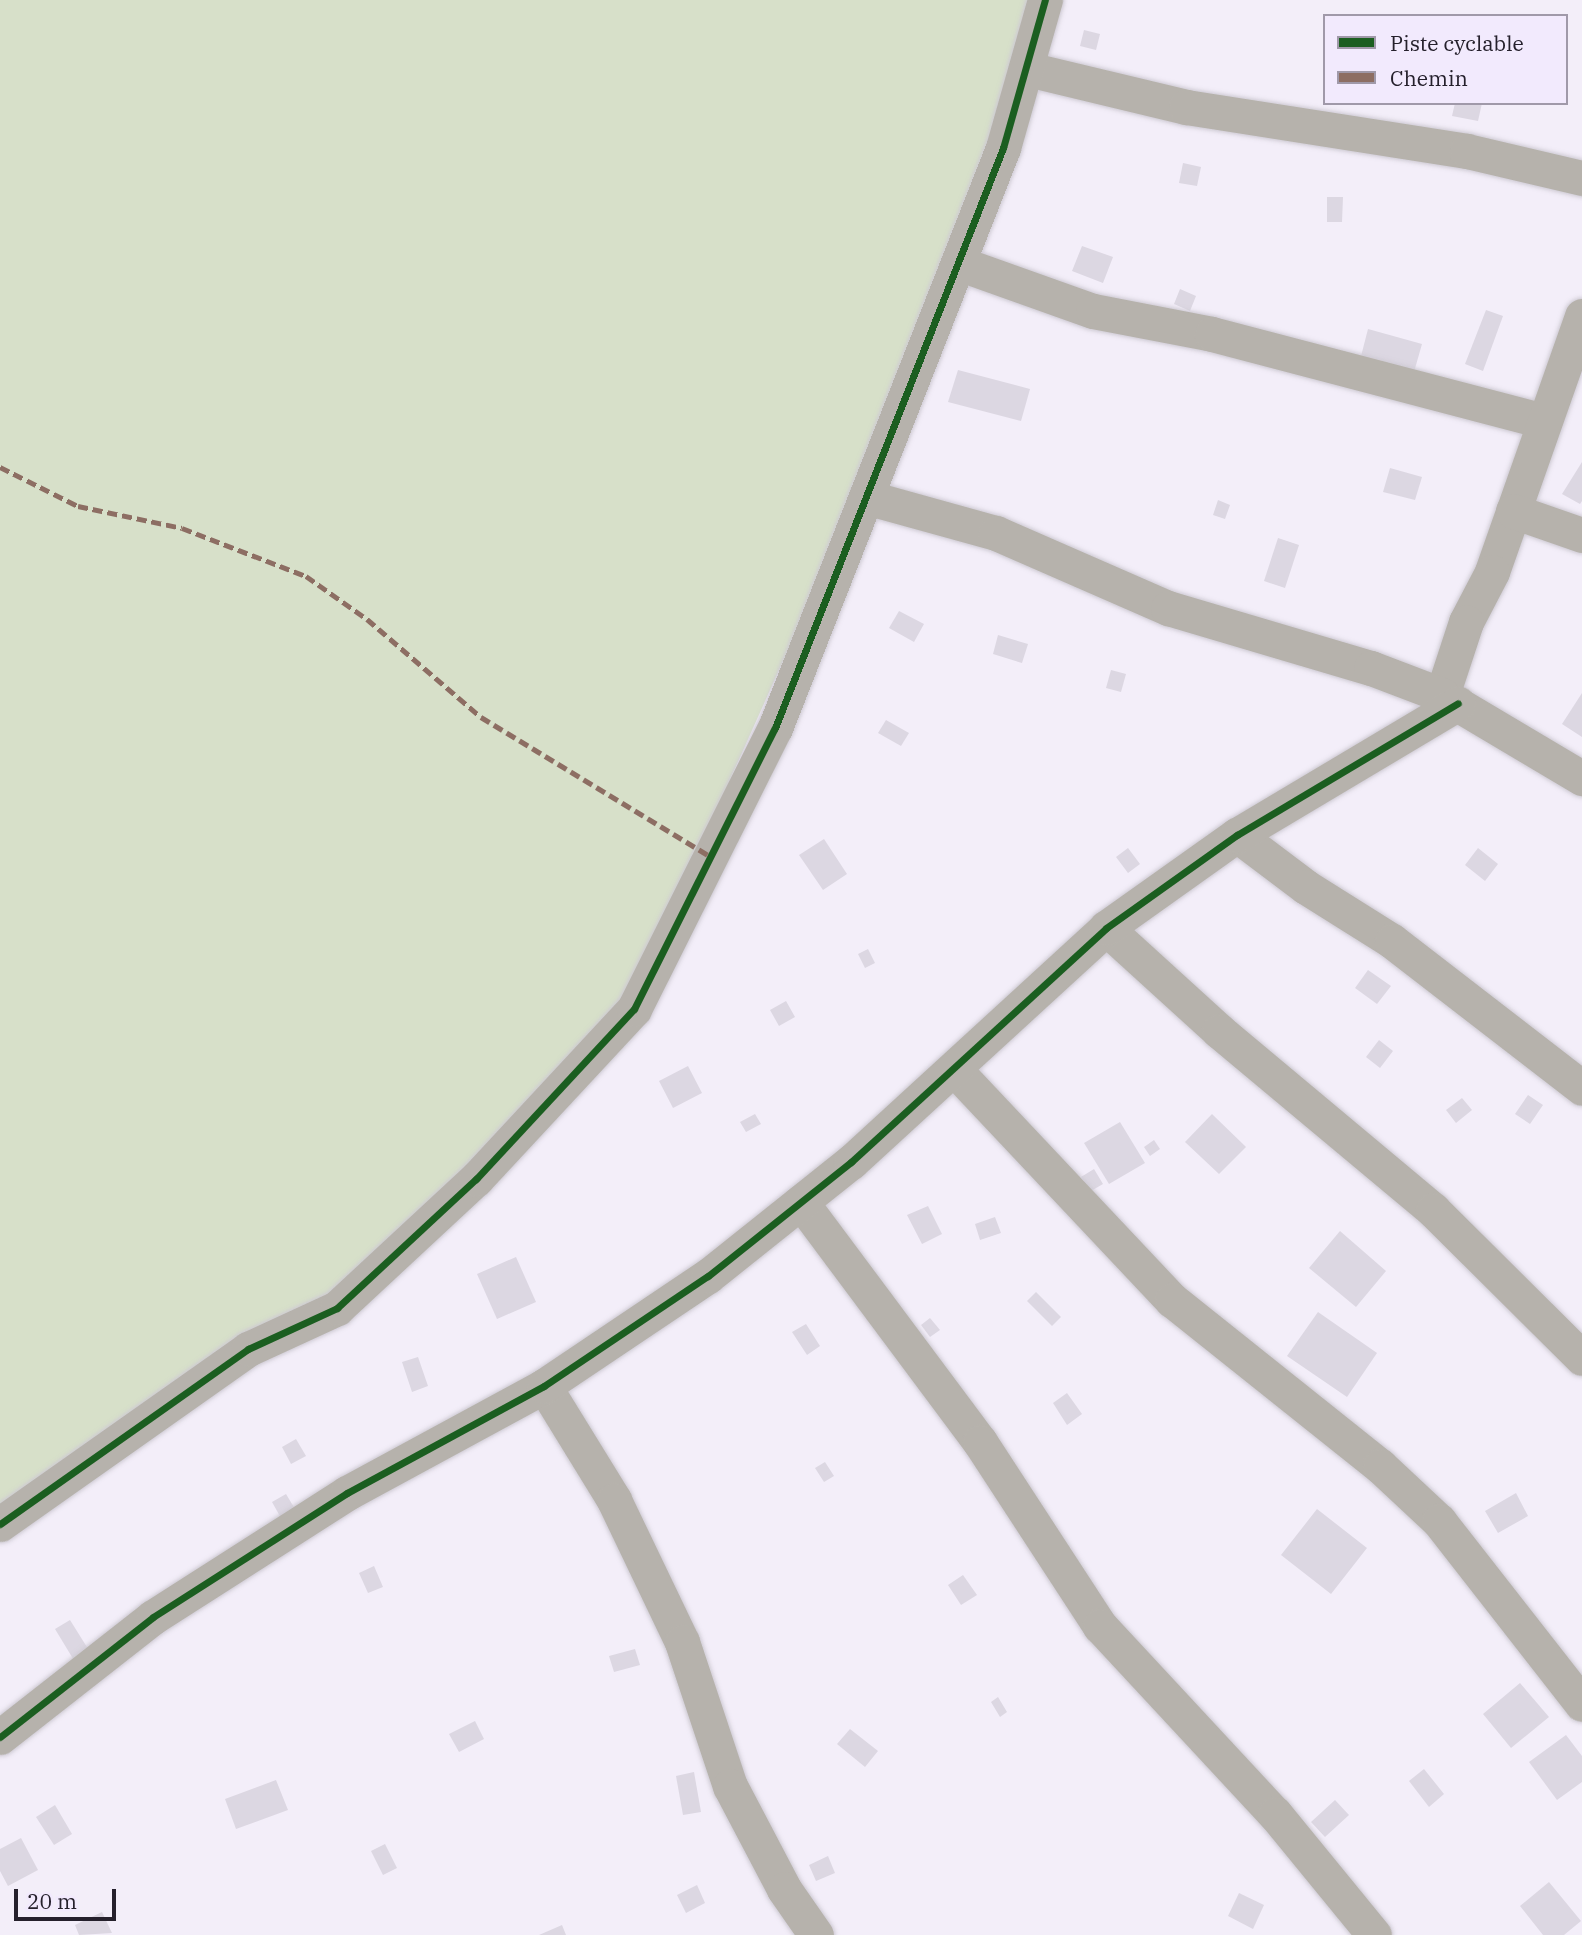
<!DOCTYPE html>
<html>
<head>
<meta charset="utf-8">
<style>
  body { margin:0 }
  #map { position:relative; width:1582px; height:1935px; overflow:hidden; background:#f3eef9; font-family:"IBM Plex Serif",serif }
  div>[style] { position:absolute }
  .green>* { inset:0; background:#d7e0c9 }
  .building>* { inset:0; background:#dcd7e2 }
  .roads { filter:drop-shadow(0 0 2px #cecad3) drop-shadow(0 0 2px #cecad3) }
  .street>* { height:35px; margin:-17.5px; padding:0 17.5px; transform-origin:17.5px; border-radius:17.5px; background:#b6b2ac }
  .quiet>* { height:5px; margin-top:-2.5px; transform-origin:0; background:repeating-linear-gradient(90deg,#8d6e63 0 10px,transparent 0 15px) }
  .cycleway>* { height:7px; margin:-3.5px; padding:0 3.5px; transform-origin:3.5px; border-radius:3.5px; background:#1b5e20 }
  span { translate:-50% -50%; white-space:nowrap; text-align:center; line-height:1.15; -webkit-text-stroke:7px #f2eafd; paint-order:stroke }
  .legend { position:absolute; left:1323px; top:14px; width:245px; height:91px; box-sizing:border-box; background:#f2eafd; border:2px solid #a099a9; margin:0; padding:9px 12px; list-style:none; font-size:21px; color:#25202c }
  .legend li { display:flex; align-items:center; gap:14px; height:35px }
  .legend b { width:35px; border:2px solid #a099a9 }
  .scale { position:absolute; left:14px; top:1889px; width:102px; height:32px; box-sizing:border-box; border:4px solid #25202c; border-top:0; padding-left:9px; font-size:21px; line-height:24px; white-space:nowrap; color:#25202c; -webkit-text-stroke:5px #f2eafd; paint-order:stroke }
</style>
</head>
<body>
<div id="map">
  <div class="green">
    <i style="clip-path:polygon(0 0,1050px 0,814px 592px,646px 967px,483px 1168px,270px 1342px,0 1519px)"></i>
  </div>
  <div class="building">
    <i style="clip-path:polygon(1084px 30px,1100px 34px,1096px 50px,1080px 46px)"></i>
    <i style="clip-path:polygon(1455px 103px,1482px 103px,1478px 121px,1452px 116px)"></i>
    <i style="clip-path:polygon(1183px 163px,1201px 167px,1197px 186px,1179px 183px)"></i>
    <i style="clip-path:polygon(1327px 197px,1343px 197px,1342px 222px,1327px 222px)"></i>
    <i style="clip-path:polygon(1082px 246px,1113px 257px,1103px 283px,1072px 271px)"></i>
    <i style="clip-path:polygon(1180px 289px,1196px 296px,1190px 311px,1174px 304px)"></i>
    <i style="clip-path:polygon(1486px 310px,1503px 316px,1483px 371px,1465px 364px)"></i>
    <i style="clip-path:polygon(1368px 329px,1422px 344px,1412px 379px,1359px 364px)"></i>
    <i style="clip-path:polygon(958px 370px,1030px 389px,1021px 421px,948px 402px)"></i>
    <i style="clip-path:polygon(1582px 462px,1582px 501px,1580px 504px,1562px 494px)"></i>
    <i style="clip-path:polygon(1390px 468px,1422px 477px,1415px 500px,1383px 492px)"></i>
    <i style="clip-path:polygon(1218px 500px,1230px 505px,1225px 519px,1213px 515px)"></i>
    <i style="clip-path:polygon(1278px 538px,1299px 545px,1285px 588px,1264px 581px)"></i>
    <i style="clip-path:polygon(899px 611px,924px 624px,914px 642px,889px 628px)"></i>
    <i style="clip-path:polygon(998px 635px,1028px 644px,1022px 663px,993px 654px)"></i>
    <i style="clip-path:polygon(1111px 670px,1126px 674px,1121px 692px,1106px 688px)"></i>
    <i style="clip-path:polygon(1582px 693px,1582px 737px,1562px 724px)"></i>
    <i style="clip-path:polygon(886px 720px,909px 733px,901px 746px,878px 733px)"></i>
    <i style="clip-path:polygon(824px 839px,847px 874px,823px 890px,799px 855px)"></i>
    <i style="clip-path:polygon(1128px 848px,1140px 864px,1128px 873px,1116px 857px)"></i>
    <i style="clip-path:polygon(1478px 848px,1498px 864px,1485px 881px,1465px 865px)"></i>
    <i style="clip-path:polygon(868px 949px,875px 963px,865px 968px,858px 954px)"></i>
    <i style="clip-path:polygon(1368px 970px,1391px 986px,1377px 1004px,1355px 988px)"></i>
    <i style="clip-path:polygon(786px 1001px,795px 1017px,779px 1026px,770px 1010px)"></i>
    <i style="clip-path:polygon(1379px 1040px,1393px 1051px,1380px 1068px,1366px 1057px)"></i>
    <i style="clip-path:polygon(688px 1066px,702px 1093px,673px 1108px,659px 1081px)"></i>
    <i style="clip-path:polygon(1528px 1095px,1543px 1105px,1530px 1124px,1515px 1114px)"></i>
    <i style="clip-path:polygon(1462px 1098px,1472px 1110px,1456px 1123px,1446px 1110px)"></i>
    <i style="clip-path:polygon(755px 1114px,761px 1124px,746px 1132px,740px 1122px)"></i>
    <i style="clip-path:polygon(1212px 1114px,1246px 1147px,1219px 1174px,1185px 1142px)"></i>
    <i style="clip-path:polygon(1120px 1122px,1145px 1163px,1109px 1184px,1084px 1143px)"></i>
    <i style="clip-path:polygon(1154px 1140px,1160px 1149px,1150px 1156px,1144px 1147px)"></i>
    <i style="clip-path:polygon(1094px 1169px,1103px 1184px,1091px 1191px,1081px 1177px)"></i>
    <i style="clip-path:polygon(928px 1206px,942px 1234px,922px 1244px,907px 1215px)"></i>
    <i style="clip-path:polygon(995px 1217px,1001px 1233px,980px 1240px,975px 1224px)"></i>
    <i style="clip-path:polygon(1340px 1231px,1386px 1271px,1356px 1307px,1309px 1268px)"></i>
    <i style="clip-path:polygon(516px 1257px,536px 1302px,497px 1319px,477px 1274px)"></i>
    <i style="clip-path:polygon(1036px 1292px,1061px 1317px,1052px 1326px,1027px 1301px)"></i>
    <i style="clip-path:polygon(1318px 1312px,1377px 1353px,1347px 1397px,1287px 1356px)"></i>
    <i style="clip-path:polygon(930px 1318px,940px 1330px,930px 1337px,921px 1325px)"></i>
    <i style="clip-path:polygon(806px 1324px,820px 1346px,807px 1355px,792px 1332px)"></i>
    <i style="clip-path:polygon(418px 1357px,428px 1386px,412px 1392px,402px 1362px)"></i>
    <i style="clip-path:polygon(1067px 1393px,1082px 1414px,1067px 1425px,1053px 1403px)"></i>
    <i style="clip-path:polygon(296px 1439px,306px 1456px,291px 1464px,282px 1447px)"></i>
    <i style="clip-path:polygon(825px 1462px,834px 1476px,824px 1482px,815px 1468px)"></i>
    <i style="clip-path:polygon(1516px 1493px,1528px 1516px,1498px 1533px,1485px 1511px)"></i>
    <i style="clip-path:polygon(286px 1494px,295px 1509px,281px 1518px,272px 1502px)"></i>
    <i style="clip-path:polygon(1317px 1509px,1367px 1548px,1331px 1594px,1281px 1555px)"></i>
    <i style="clip-path:polygon(374px 1566px,383px 1587px,368px 1593px,359px 1573px)"></i>
    <i style="clip-path:polygon(963px 1575px,977px 1595px,961px 1605px,948px 1585px)"></i>
    <i style="clip-path:polygon(70px 1620px,90px 1652px,75px 1662px,55px 1629px)"></i>
    <i style="clip-path:polygon(635px 1649px,640px 1665px,614px 1672px,609px 1656px)"></i>
    <i style="clip-path:polygon(1520px 1683px,1549px 1717px,1511px 1748px,1483px 1714px)"></i>
    <i style="clip-path:polygon(998px 1697px,1007px 1712px,1000px 1717px,991px 1702px)"></i>
    <i style="clip-path:polygon(475px 1721px,484px 1739px,459px 1752px,449px 1734px)"></i>
    <i style="clip-path:polygon(850px 1729px,878px 1751px,865px 1767px,837px 1744px)"></i>
    <i style="clip-path:polygon(1566px 1735px,1582px 1756px,1582px 1782px,1557px 1800px,1529px 1762px)"></i>
    <i style="clip-path:polygon(1424px 1769px,1444px 1794px,1429px 1807px,1409px 1781px)"></i>
    <i style="clip-path:polygon(694px 1772px,701px 1812px,683px 1815px,676px 1776px)"></i>
    <i style="clip-path:polygon(276px 1780px,288px 1810px,236px 1829px,225px 1799px)"></i>
    <i style="clip-path:polygon(1335px 1800px,1349px 1815px,1325px 1837px,1311px 1822px)"></i>
    <i style="clip-path:polygon(55px 1805px,72px 1834px,54px 1845px,36px 1817px)"></i>
    <i style="clip-path:polygon(21px 1838px,38px 1870px,8px 1886px,0 1871px,0 1849px)"></i>
    <i style="clip-path:polygon(385px 1844px,397px 1868px,383px 1875px,371px 1851px)"></i>
    <i style="clip-path:polygon(828px 1856px,835px 1873px,816px 1881px,809px 1865px)"></i>
    <i style="clip-path:polygon(1549px 1882px,1581px 1921px,1564px 1935px,1543px 1935px,1520px 1906px)"></i>
    <i style="clip-path:polygon(697px 1885px,705px 1903px,686px 1913px,677px 1895px)"></i>
    <i style="clip-path:polygon(1239px 1893px,1264px 1905px,1253px 1929px,1228px 1916px)"></i>
    <i style="clip-path:polygon(102px 1912px,112px 1933px,79px 1935px,75px 1925px)"></i>
    <i style="clip-path:polygon(562px 1925px,566px 1935px,539px 1935px)"></i>
  </div>
  <div class="roads">
    <div class="street">
      <i style="left:1028px;top:69px;width:163px;rotate:13.5deg"></i>
      <i style="left:1186px;top:107px;width:284px;rotate:8.9deg"></i>
      <i style="left:1467px;top:151px;width:118px;rotate:13.2deg"></i>
      <i style="left:958px;top:263px;width:143px;rotate:19.6deg"></i>
      <i style="left:1093px;top:311px;width:121px;rotate:10.9deg"></i>
      <i style="left:1212px;top:334px;width:343px;rotate:14.7deg"></i>
      <i style="left:1582px;top:316px;width:271px;rotate:109.4deg"></i>
      <i style="left:1492px;top:572px;width:56px;rotate:117.5deg"></i>
      <i style="left:1466px;top:622px;width:77px;rotate:108.2deg"></i>
      <i style="left:1442px;top:695px;width:163px;rotate:30.7deg"></i>
      <i style="left:866px;top:497px;width:135px;rotate:15.5deg"></i>
      <i style="left:996px;top:533px;width:188px;rotate:23.6deg"></i>
      <i style="left:1168px;top:608px;width:212px;rotate:16.5deg"></i>
      <i style="left:1371px;top:668px;width:76px;rotate:20.8deg"></i>
      <i style="left:1513px;top:511px;width:73px;rotate:19.2deg"></i>
      <i style="left:1237px;top:835px;width:86px;rotate:37deg"></i>
      <i style="left:1306px;top:887px;width:102px;rotate:32.1deg"></i>
      <i style="left:1392px;top:941px;width:240px;rotate:37.7deg"></i>
      <i style="left:1106px;top:928px;width:153px;rotate:42.3deg"></i>
      <i style="left:1219px;top:1031px;width:279px;rotate:39.9deg"></i>
      <i style="left:1433px;top:1210px;width:210px;rotate:44.8deg"></i>
      <i style="left:955px;top:1070px;width:316px;rotate:46.7deg"></i>
      <i style="left:1172px;top:1300px;width:266px;rotate:38.6deg"></i>
      <i style="left:1380px;top:1466px;width:81px;rotate:43deg"></i>
      <i style="left:1439px;top:1521px;width:232px;rotate:52deg"></i>
      <i style="left:801px;top:1202px;width:299px;rotate:53.3deg"></i>
      <i style="left:980px;top:1442px;width:220px;rotate:56.9deg"></i>
      <i style="left:1100px;top:1626px;width:257px;rotate:47.1deg"></i>
      <i style="left:1275px;top:1814px;width:156px;rotate:50.7deg"></i>
      <i style="left:544px;top:1386px;width:134px;rotate:58.4deg"></i>
      <i style="left:614px;top:1500px;width:157px;rotate:64.4deg"></i>
      <i style="left:682px;top:1642px;width:152px;rotate:71.6deg"></i>
      <i style="left:730px;top:1786px;width:116px;rotate:62.3deg"></i>
      <i style="left:784px;top:1889px;width:56px;rotate:55.2deg"></i>
      <i style="left:0;top:1524px;width:304px;rotate:-35.2deg"></i>
      <i style="left:248px;top:1349px;width:98px;rotate:-24.7deg"></i>
      <i style="left:337px;top:1308px;width:190px;rotate:-42.9deg"></i>
      <i style="left:476px;top:1179px;width:232px;rotate:-47.1deg"></i>
      <i style="left:634px;top:1009px;width:314px;rotate:-63.4deg"></i>
      <i style="left:775px;top:728px;width:623px;rotate:-68.54deg"></i>
      <i style="left:1003px;top:148px;width:154px;rotate:-74.2deg"></i>
      <i style="left:0;top:1737px;width:194px;rotate:-38.1deg"></i>
      <i style="left:153px;top:1617px;width:230px;rotate:-32.6deg"></i>
      <i style="left:347px;top:1493px;width:224px;rotate:-28.5deg"></i>
      <i style="left:544px;top:1386px;width:197px;rotate:-33.9deg"></i>
      <i style="left:708px;top:1276px;width:183px;rotate:-38.6deg"></i>
      <i style="left:851px;top:1162px;width:346px;rotate:-42.5deg"></i>
      <i style="left:1106px;top:928px;width:161px;rotate:-35.4deg"></i>
      <i style="left:1237px;top:835px;width:257px;rotate:-30.8deg"></i>
    </div>
  </div>
  <div class="quiet">
    <i style="left:0;top:467px;width:87px;rotate:26.6deg"></i>
    <i style="left:78px;top:506px;width:106px;rotate:11.9deg"></i>
    <i style="left:182px;top:528px;width:133px;rotate:21.2deg"></i>
    <i style="left:306px;top:576px;width:75px;rotate:35.2deg"></i>
    <i style="left:367px;top:619px;width:150px;rotate:40.7deg"></i>
    <i style="left:481px;top:717px;width:269px;rotate:31.3deg"></i>
  </div>
  <div class="cycleway">
    <i style="left:0;top:1524px;width:304px;rotate:-35.2deg"></i>
    <i style="left:248px;top:1349px;width:98px;rotate:-24.7deg"></i>
    <i style="left:337px;top:1308px;width:190px;rotate:-42.9deg"></i>
    <i style="left:476px;top:1179px;width:232px;rotate:-47.1deg"></i>
    <i style="left:634px;top:1009px;width:314px;rotate:-63.4deg"></i>
    <i style="left:775px;top:728px;width:623px;rotate:-68.54deg"></i>
    <i style="left:1003px;top:148px;width:154px;rotate:-74.2deg"></i>
    <i style="left:0;top:1737px;width:194px;rotate:-38.1deg"></i>
    <i style="left:153px;top:1617px;width:230px;rotate:-32.6deg"></i>
    <i style="left:347px;top:1493px;width:224px;rotate:-28.5deg"></i>
    <i style="left:544px;top:1386px;width:197px;rotate:-33.9deg"></i>
    <i style="left:708px;top:1276px;width:183px;rotate:-38.6deg"></i>
    <i style="left:851px;top:1162px;width:346px;rotate:-42.5deg"></i>
    <i style="left:1106px;top:928px;width:161px;rotate:-35.4deg"></i>
    <i style="left:1237px;top:835px;width:257px;rotate:-30.8deg"></i>
  </div>
  <ul class="legend">
  <li><b style="height:9px;background:#1b5e20"></b>Piste cyclable</li>
  <li><b style="height:9px;background:#8d6e63"></b>Chemin</li>
  </ul>
  <div class="scale">20 m</div>
</div>
</body>
</html>
